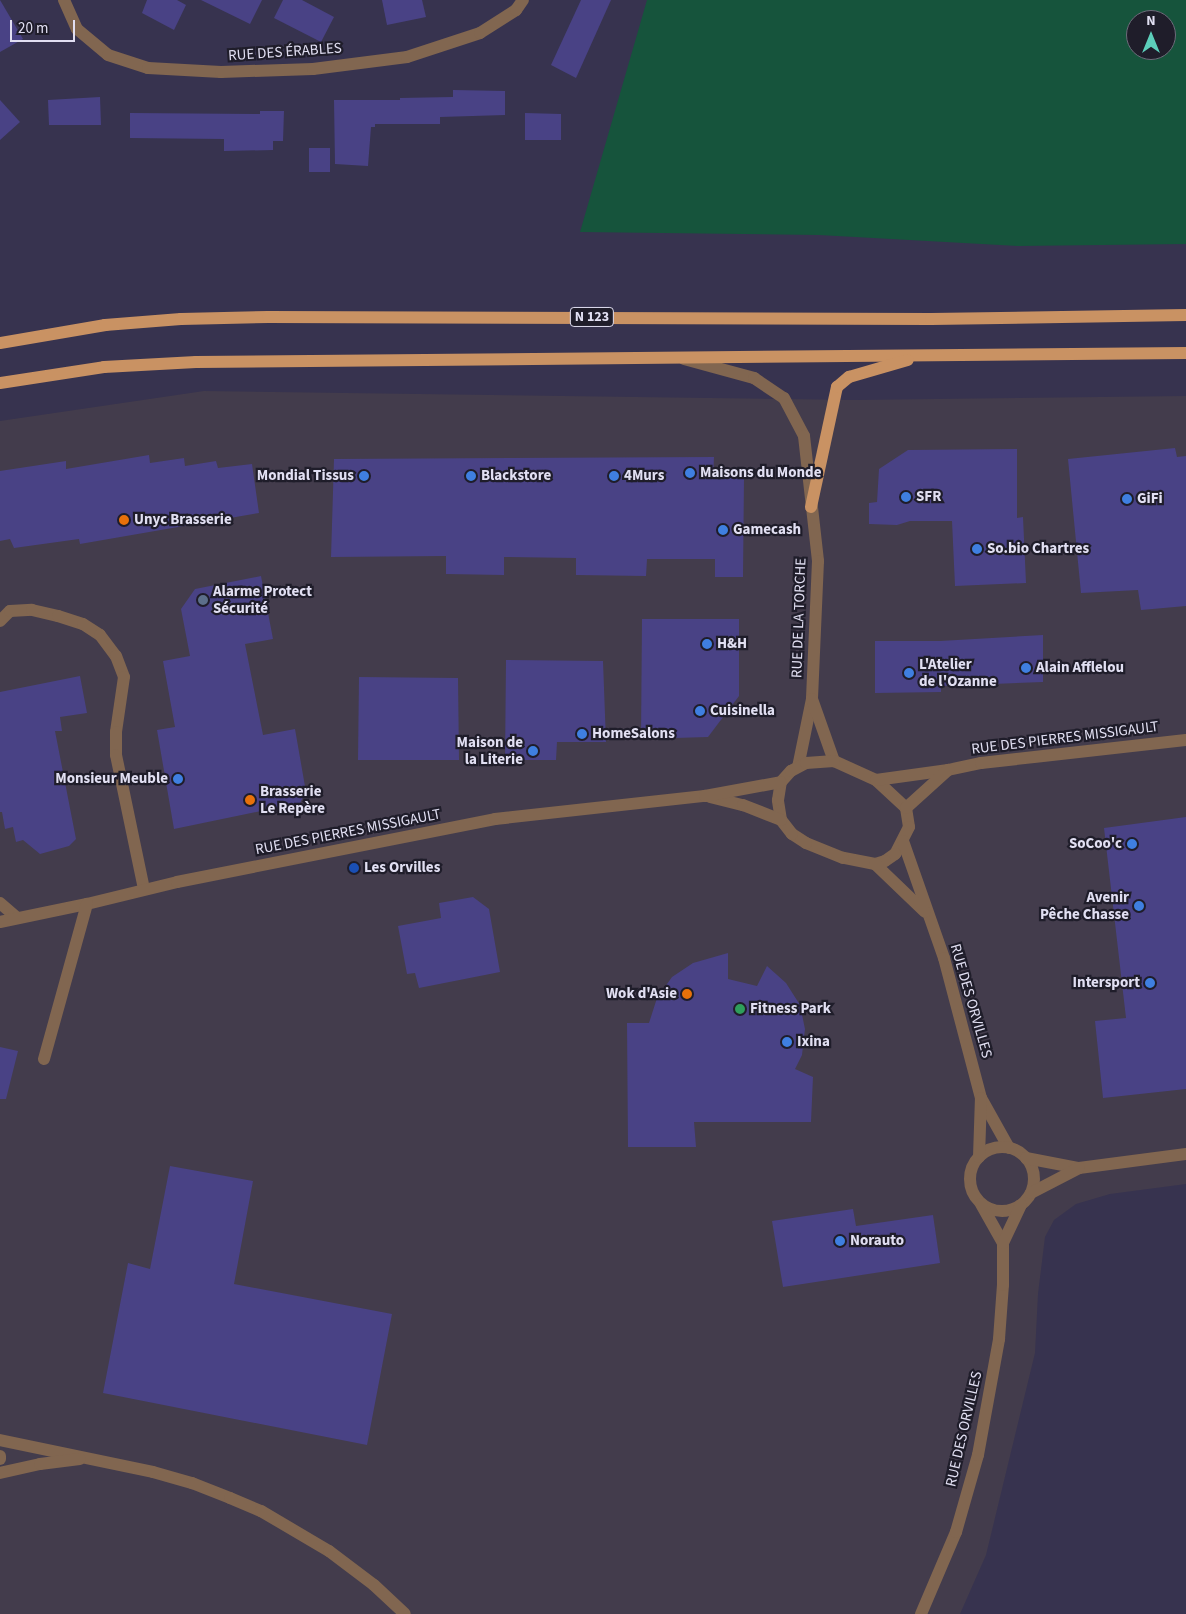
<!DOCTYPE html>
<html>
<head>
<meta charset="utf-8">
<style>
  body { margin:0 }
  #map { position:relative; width:1186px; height:1614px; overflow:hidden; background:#37334f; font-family:"Source Sans 3",sans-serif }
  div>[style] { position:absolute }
  .commercial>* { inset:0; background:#433c4c }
  .green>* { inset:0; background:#16543c }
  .building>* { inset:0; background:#494285 }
  .street>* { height:12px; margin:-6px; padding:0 6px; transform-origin:6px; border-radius:6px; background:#816650 }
  .street>.ring { margin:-6px; padding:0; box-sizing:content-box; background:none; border:12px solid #816650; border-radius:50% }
  .primary>* { height:12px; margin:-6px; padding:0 6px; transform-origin:6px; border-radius:6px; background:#c99263 }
  .dots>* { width:14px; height:14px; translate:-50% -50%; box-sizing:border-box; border:2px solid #1f1d2a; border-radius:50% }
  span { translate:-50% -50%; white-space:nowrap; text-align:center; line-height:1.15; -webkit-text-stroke:4.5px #1f1d2a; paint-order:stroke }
  .shield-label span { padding:1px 4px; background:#1f1d2a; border:1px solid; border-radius:4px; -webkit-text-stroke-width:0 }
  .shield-label { font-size:14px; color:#e1dff2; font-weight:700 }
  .street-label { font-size:15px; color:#e1dff2 }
  .poi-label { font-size:15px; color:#e1dff2; font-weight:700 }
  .left { translate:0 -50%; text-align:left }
  .right { translate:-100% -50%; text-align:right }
  .north { position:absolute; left:1126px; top:10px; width:50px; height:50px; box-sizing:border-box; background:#1f1d2a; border:1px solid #6d6b7a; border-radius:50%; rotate:0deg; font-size:14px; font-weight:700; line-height:20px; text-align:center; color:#e1dff2 }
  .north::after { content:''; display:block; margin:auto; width:18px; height:22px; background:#5cceba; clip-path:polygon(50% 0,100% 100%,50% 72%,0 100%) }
  .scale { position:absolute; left:10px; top:20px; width:65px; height:22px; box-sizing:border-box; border:2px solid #e1dff2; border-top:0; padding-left:6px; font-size:15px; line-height:18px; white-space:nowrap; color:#e1dff2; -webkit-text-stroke:4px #1f1d2a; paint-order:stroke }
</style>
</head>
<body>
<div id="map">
  <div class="commercial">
    <i style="clip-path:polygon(204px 391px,855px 400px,1186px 396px,1186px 1184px,1110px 1194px,1076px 1204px,1054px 1220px,1045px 1237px,1038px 1294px,1035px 1353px,986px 1555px,960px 1614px,0 1614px,0 421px)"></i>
  </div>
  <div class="green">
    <i style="clip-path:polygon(evenodd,647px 0,1186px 0,1186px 244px,1018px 246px,819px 235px,580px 232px,647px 0,1136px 20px,1166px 20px,1166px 50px,1136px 50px,1136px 20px)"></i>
  </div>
  <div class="building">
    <i style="clip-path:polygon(0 0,23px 39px,0 52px)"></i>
    <i style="clip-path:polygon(147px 0,177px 0,186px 5px,174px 30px,142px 13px)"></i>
    <i style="clip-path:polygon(201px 0,262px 0,250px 24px)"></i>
    <i style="clip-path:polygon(283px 0,302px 0,334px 17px,321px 42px,274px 18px)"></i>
    <i style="clip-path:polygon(382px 0,422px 0,426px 17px,387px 25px)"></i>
    <i style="clip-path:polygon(581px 0,611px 0,576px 78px,551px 65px)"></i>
    <i style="clip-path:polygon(453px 90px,505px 91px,505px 115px,440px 117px,440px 124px,375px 124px,375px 127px,371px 127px,368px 166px,335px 164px,334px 100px,400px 100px,400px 98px,453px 97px)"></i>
    <i style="clip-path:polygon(100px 97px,101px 125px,49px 125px,48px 100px)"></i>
    <i style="clip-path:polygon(0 100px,20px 122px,0 140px)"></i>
    <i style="clip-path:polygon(260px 111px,284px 111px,283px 141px,273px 141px,273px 150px,224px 151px,224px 139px,130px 138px,130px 113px,260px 114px)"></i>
    <i style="clip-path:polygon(525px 113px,561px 114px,561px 140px,525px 140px)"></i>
    <i style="clip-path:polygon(309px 148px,330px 148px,330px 172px,309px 172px)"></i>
    <i style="clip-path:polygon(1175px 448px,1177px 457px,1186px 456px,1186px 606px,1141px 610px,1138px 590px,1081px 593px,1068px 459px)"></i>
    <i style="clip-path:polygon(1017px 449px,1017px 518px,1023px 517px,1026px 583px,955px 586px,952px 521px,910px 521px,897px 525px,869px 524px,869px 503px,877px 502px,879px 469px,908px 450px)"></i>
    <i style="clip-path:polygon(149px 455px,150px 463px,184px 458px,185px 466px,216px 461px,218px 468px,252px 464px,259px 513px,80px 544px,79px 539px,14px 548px,10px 539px,0 541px,0 471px,66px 461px,66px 469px)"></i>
    <i style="clip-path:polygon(714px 457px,713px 478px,744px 478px,743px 577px,715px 577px,715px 559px,647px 559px,646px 576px,576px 575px,576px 558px,504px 557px,504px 575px,446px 574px,446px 556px,331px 557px,334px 459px)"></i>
    <i style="clip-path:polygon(261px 576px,273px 639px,245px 644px,263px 735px,295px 729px,306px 792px,300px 803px,174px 829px,157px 730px,175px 727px,163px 661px,190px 656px,181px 609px,195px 589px)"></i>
    <i style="clip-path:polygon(642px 619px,739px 619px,739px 696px,708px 737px,641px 739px)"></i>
    <i style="clip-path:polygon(1043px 635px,1043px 682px,941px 686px,941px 692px,875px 693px,875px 641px,940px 641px)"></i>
    <i style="clip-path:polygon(506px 660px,603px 661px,606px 742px,557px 742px,556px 760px,505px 760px)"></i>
    <i style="clip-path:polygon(80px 676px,87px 713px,60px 717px,62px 731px,55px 731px,76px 839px,69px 846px,40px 854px,23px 840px,16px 842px,13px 827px,5px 829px,2px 812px,0 812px,0 692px)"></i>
    <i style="clip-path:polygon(359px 677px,458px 678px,459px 760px,358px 760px)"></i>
    <i style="clip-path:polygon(1186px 817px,1186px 1089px,1103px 1098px,1095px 1021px,1126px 1018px,1104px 828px)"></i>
    <i style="clip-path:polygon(473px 897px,489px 909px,500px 972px,419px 988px,415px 973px,407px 974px,398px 926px,441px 918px,439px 903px)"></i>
    <i style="clip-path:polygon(728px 953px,728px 979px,757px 986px,767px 966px,786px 983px,800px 1005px,805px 1029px,802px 1055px,795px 1069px,813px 1077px,811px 1122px,694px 1122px,696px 1147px,628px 1147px,627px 1023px,649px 1023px,657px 998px,672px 977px,693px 963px)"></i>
    <i style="clip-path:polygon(0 1047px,18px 1051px,6px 1099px,0 1099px)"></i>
    <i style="clip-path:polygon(170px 1166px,253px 1181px,234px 1284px,392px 1314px,367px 1445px,103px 1393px,128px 1263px,150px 1269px)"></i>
    <i style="clip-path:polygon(853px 1209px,856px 1226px,933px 1215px,940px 1263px,783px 1287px,772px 1221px)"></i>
  </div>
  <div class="street">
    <i style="left:64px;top:0;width:32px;rotate:66deg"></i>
    <i style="left:77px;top:29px;width:40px;rotate:40deg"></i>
    <i style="left:108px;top:55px;width:42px;rotate:18deg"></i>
    <i style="left:148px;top:68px;width:73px;rotate:3.1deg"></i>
    <i style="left:221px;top:72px;width:92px;rotate:-1.9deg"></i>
    <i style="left:313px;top:69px;width:95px;rotate:-7.3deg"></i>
    <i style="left:407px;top:57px;width:77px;rotate:-18.2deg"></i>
    <i style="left:480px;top:33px;width:43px;rotate:-32.6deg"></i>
    <i style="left:516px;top:10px;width:12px;rotate:-55deg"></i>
    <i style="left:684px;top:359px;width:73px;rotate:15.2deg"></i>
    <i style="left:754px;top:378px;width:36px;rotate:34deg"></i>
    <i style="left:784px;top:398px;width:43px;rotate:62.2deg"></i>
    <i style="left:804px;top:436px;width:126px;rotate:83.6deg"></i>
    <i style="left:818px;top:561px;width:138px;rotate:92.5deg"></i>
    <i style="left:812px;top:699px;width:69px;rotate:101.6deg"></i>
    <i style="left:0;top:621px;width:14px;rotate:-45deg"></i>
    <i style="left:10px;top:611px;width:22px;rotate:-3deg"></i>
    <i style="left:32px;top:610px;width:27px;rotate:13deg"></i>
    <i style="left:58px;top:616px;width:26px;rotate:18deg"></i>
    <i style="left:83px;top:624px;width:20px;rotate:33deg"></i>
    <i style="left:100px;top:635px;width:26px;rotate:53deg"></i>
    <i style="left:116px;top:656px;width:22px;rotate:69deg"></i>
    <i style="left:124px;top:677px;width:56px;rotate:98.3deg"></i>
    <i style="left:116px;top:732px;width:23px;rotate:90deg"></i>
    <i style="left:116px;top:755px;width:137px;rotate:78.2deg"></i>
    <i style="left:812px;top:699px;width:66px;rotate:70.5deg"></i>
    <i style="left:834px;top:761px;width:46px;rotate:24.3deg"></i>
    <i style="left:876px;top:780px;width:41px;rotate:43deg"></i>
    <i style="left:906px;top:808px;width:19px;rotate:81deg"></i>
    <i style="left:909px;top:827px;width:30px;rotate:117deg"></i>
    <i style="left:895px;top:854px;width:12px;rotate:145deg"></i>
    <i style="left:885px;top:861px;width:10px;rotate:163deg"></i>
    <i style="left:875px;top:864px;width:33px;rotate:-169deg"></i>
    <i style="left:843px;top:858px;width:40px;rotate:-158deg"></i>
    <i style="left:806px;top:843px;width:17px;rotate:-147deg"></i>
    <i style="left:792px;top:834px;width:18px;rotate:-128deg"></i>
    <i style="left:781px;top:820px;width:20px;rotate:-99deg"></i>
    <i style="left:778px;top:800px;width:18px;rotate:-81deg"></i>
    <i style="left:781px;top:782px;width:15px;rotate:-48deg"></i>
    <i style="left:791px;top:771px;width:17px;rotate:-28deg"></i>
    <i style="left:806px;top:763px;width:28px;rotate:-4deg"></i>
    <i style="left:876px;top:780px;width:73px;rotate:-7.9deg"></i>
    <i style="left:948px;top:770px;width:34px;rotate:-12deg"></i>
    <i style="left:981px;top:763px;width:206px;rotate:-6.4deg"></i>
    <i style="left:710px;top:797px;width:34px;rotate:14deg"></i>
    <i style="left:743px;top:805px;width:41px;rotate:21.5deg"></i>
    <i style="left:906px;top:808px;width:57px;rotate:-42.1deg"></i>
    <i style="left:903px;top:841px;width:124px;rotate:70.7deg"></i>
    <i style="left:944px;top:958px;width:145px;rotate:75.2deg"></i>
    <i style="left:981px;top:1098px;width:57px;rotate:60.8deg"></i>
    <i style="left:875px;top:864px;width:69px;rotate:43.8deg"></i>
    <i style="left:0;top:903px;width:23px;rotate:41deg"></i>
    <i style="left:0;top:922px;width:89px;rotate:-11.7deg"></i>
    <i style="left:87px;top:904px;width:93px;rotate:-13.7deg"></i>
    <i style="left:177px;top:882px;width:324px;rotate:-11.2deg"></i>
    <i style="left:495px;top:819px;width:211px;rotate:-6.3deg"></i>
    <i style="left:705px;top:796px;width:77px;rotate:-10.4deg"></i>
    <i style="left:44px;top:1059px;width:161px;rotate:-74.5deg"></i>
    <i class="ring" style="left:970px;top:1147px;width:52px;height:52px"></i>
    <i style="left:979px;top:1157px;width:59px;rotate:-88.1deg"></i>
    <i style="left:1026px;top:1158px;width:54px;rotate:10.7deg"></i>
    <i style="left:1079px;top:1168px;width:108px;rotate:-7.5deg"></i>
    <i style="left:1031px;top:1193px;width:54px;rotate:-27.5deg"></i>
    <i style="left:981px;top:1204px;width:45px;rotate:60.6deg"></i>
    <i style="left:0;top:1440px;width:156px;rotate:11.8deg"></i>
    <i style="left:153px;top:1472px;width:41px;rotate:15.8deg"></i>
    <i style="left:192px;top:1483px;width:41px;rotate:21.5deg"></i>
    <i style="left:230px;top:1498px;width:34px;rotate:23deg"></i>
    <i style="left:261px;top:1511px;width:79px;rotate:30.5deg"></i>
    <i style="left:329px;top:1551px;width:56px;rotate:37.1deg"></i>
    <i style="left:374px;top:1585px;width:42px;rotate:43.1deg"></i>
    <i style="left:0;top:1456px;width:3px;rotate:90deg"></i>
    <i style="left:0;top:1473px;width:41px;rotate:-12.7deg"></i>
    <i style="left:40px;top:1464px;width:40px;rotate:-7.1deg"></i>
    <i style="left:921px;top:1614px;width:89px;rotate:-66.9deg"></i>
    <i style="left:956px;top:1532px;width:80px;rotate:-74.1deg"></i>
    <i style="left:978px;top:1455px;width:118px;rotate:-79.7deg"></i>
    <i style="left:999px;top:1339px;width:54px;rotate:-85.8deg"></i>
    <i style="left:1003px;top:1285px;width:42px;rotate:-90deg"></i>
    <i style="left:1003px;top:1243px;width:42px;rotate:-64.7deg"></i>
  </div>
  <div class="primary">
    <i style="left:0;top:343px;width:107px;rotate:-9.7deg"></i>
    <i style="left:105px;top:325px;width:76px;rotate:-4.5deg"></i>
    <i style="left:181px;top:319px;width:87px;rotate:-1.3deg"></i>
    <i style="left:268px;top:317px;width:663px;rotate:0.17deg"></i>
    <i style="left:931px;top:319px;width:255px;rotate:-0.9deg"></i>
    <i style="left:0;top:383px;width:105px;rotate:-8.7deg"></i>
    <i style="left:104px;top:367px;width:92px;rotate:-3.1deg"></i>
    <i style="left:196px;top:362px;width:990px;rotate:-0.52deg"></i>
    <i style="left:811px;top:507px;width:123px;rotate:-77.8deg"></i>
    <i style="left:837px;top:387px;width:16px;rotate:-40deg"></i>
    <i style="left:849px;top:377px;width:61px;rotate:-16.1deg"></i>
  </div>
  <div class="dots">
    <i style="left:690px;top:473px;background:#3f7fe0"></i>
    <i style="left:364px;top:476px;background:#3f7fe0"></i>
    <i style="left:471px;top:476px;background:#3f7fe0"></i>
    <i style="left:614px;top:476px;background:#3f7fe0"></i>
    <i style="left:906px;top:497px;background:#3f7fe0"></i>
    <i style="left:1127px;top:499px;background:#3f7fe0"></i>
    <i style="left:124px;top:520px;background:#e8710a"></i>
    <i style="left:723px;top:530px;background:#3f7fe0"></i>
    <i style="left:977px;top:549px;background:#3f7fe0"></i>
    <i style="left:203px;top:600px;background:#5c6f8a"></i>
    <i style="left:707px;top:644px;background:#3f7fe0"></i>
    <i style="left:1026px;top:668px;background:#3f7fe0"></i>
    <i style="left:909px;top:673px;background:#3f7fe0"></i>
    <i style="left:700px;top:711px;background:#3f7fe0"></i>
    <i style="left:582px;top:734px;background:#3f7fe0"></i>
    <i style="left:533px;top:751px;background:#3f7fe0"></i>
    <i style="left:178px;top:779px;background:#3f7fe0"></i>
    <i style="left:250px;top:800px;background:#e8710a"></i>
    <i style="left:1132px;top:844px;background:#3f7fe0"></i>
    <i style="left:354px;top:868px;background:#1a4fb4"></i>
    <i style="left:1139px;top:906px;background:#3f7fe0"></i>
    <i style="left:1150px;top:983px;background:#3f7fe0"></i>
    <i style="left:687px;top:994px;background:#e8710a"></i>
    <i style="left:740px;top:1009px;background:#2e9e5b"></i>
    <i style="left:787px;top:1042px;background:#3f7fe0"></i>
    <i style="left:840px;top:1241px;background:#3f7fe0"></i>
  </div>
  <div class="shield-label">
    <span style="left:592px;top:317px">N 123</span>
  </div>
  <div class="street-label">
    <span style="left:285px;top:52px;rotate:-4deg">RUE DES ÉRABLES</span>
    <span style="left:799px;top:618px;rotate:-88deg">RUE DE LA TORCHE</span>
    <span style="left:1065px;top:738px;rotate:-7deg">RUE DES PIERRES MISSIGAULT</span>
    <span style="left:348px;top:832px;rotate:-11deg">RUE DES PIERRES MISSIGAULT</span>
    <span style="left:971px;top:1001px;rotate:74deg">RUE DES ORVILLES</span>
    <span style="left:964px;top:1429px;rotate:-77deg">RUE DES ORVILLES</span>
  </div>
  <div class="poi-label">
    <span class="left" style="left:700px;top:473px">Maisons du Monde</span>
    <span class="right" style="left:354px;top:476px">Mondial Tissus</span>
    <span class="left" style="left:481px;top:476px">Blackstore</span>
    <span class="left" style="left:624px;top:476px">4Murs</span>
    <span class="left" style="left:916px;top:497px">SFR</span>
    <span class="left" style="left:1137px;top:499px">GiFi</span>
    <span class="left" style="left:134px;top:520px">Unyc Brasserie</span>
    <span class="left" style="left:733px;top:530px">Gamecash</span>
    <span class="left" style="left:987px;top:549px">So.bio Chartres</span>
    <span class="left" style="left:213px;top:600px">Alarme Protect<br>Sécurité</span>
    <span class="left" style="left:717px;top:644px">H&amp;H</span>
    <span class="left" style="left:919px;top:673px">L'Atelier<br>de l'Ozanne</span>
    <span class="left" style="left:1036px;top:668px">Alain Afflelou</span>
    <span class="left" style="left:710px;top:711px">Cuisinella</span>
    <span class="left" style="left:592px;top:734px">HomeSalons</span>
    <span class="right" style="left:523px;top:751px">Maison de<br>la Literie</span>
    <span class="right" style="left:168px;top:779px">Monsieur Meuble</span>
    <span class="left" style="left:260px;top:800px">Brasserie<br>Le Repère</span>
    <span class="right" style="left:1122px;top:844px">SoCoo'c</span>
    <span class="left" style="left:364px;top:868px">Les Orvilles</span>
    <span class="right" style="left:1129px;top:906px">Avenir<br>Pêche Chasse</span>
    <span class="right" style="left:1140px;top:983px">Intersport</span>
    <span class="right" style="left:677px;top:994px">Wok d'Asie</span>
    <span class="left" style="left:750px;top:1009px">Fitness Park</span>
    <span class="left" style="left:797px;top:1042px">Ixina</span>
    <span class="left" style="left:850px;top:1241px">Norauto</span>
  </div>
  <div class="north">N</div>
  <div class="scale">20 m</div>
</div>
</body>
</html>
